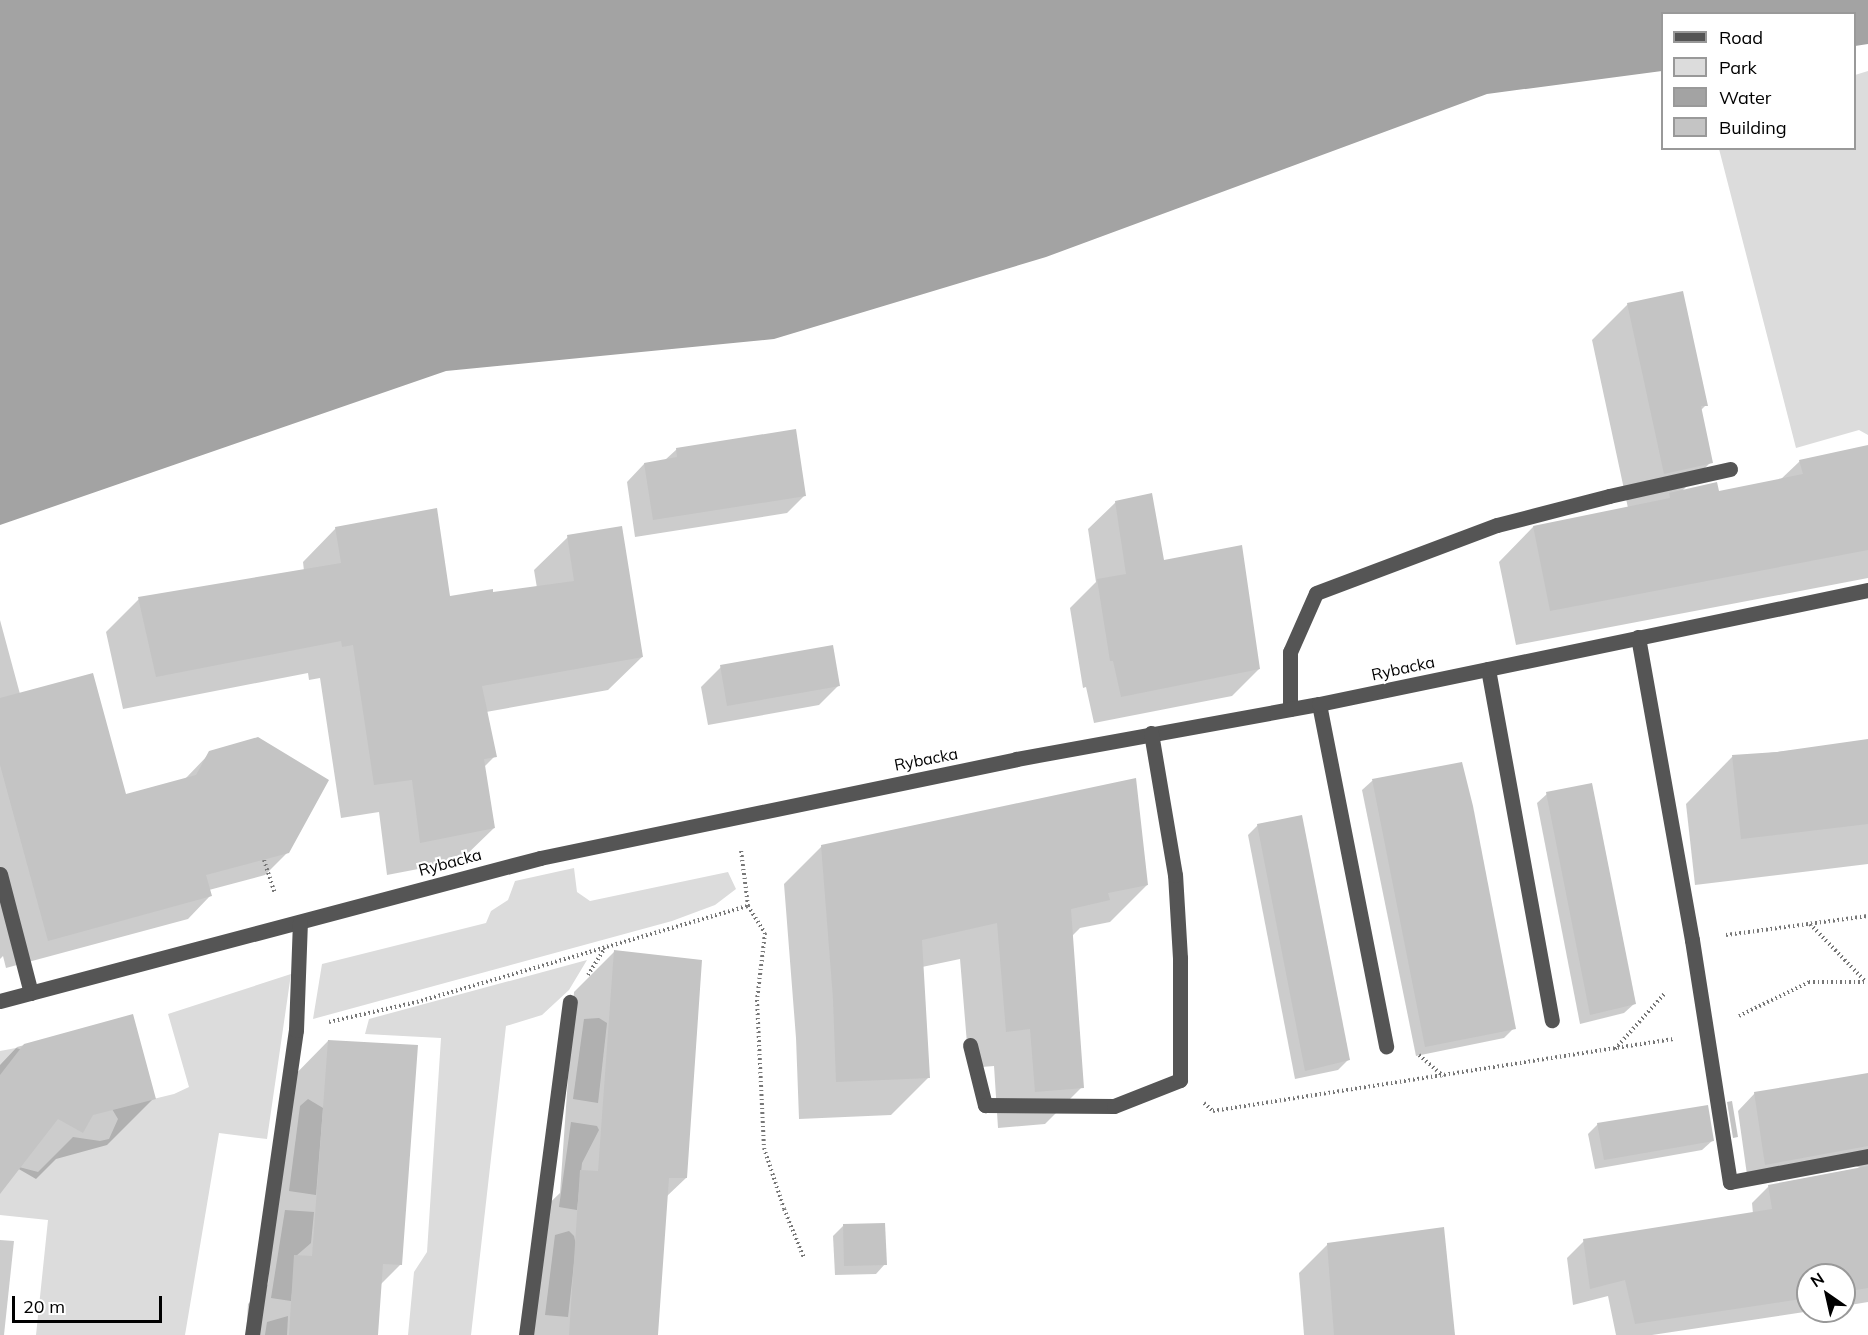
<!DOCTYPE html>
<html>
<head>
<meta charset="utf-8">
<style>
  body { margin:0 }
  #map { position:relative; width:1868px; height:1335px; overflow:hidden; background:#fff; font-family:Mulish,sans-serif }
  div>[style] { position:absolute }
  .green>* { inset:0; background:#dcdcdc }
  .water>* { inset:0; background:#a3a3a3 }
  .shadow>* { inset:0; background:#0003 }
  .building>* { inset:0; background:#c4c4c4 }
  .path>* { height:4px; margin-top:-2px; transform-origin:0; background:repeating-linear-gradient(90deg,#777 0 1.5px,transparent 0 4.5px) }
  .minor>* { height:15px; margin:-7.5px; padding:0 7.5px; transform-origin:7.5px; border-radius:7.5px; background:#555 }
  span { translate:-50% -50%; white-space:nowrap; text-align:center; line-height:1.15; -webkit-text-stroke:4.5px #fff; paint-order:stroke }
  .street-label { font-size:16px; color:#000 }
  .legend { position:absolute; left:1661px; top:12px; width:195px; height:138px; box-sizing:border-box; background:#fff; border:2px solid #999; margin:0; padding:8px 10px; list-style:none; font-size:18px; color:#000 }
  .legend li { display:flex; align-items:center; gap:12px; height:30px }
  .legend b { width:30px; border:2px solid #999 }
  .north { position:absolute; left:1796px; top:1263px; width:60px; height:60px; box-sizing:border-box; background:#fff; border:2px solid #999; border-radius:50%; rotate:326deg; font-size:16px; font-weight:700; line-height:24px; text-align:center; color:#000 }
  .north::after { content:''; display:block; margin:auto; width:21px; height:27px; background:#000; clip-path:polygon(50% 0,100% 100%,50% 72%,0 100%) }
  .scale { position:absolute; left:12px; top:1296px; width:150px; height:27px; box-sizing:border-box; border:3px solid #000; border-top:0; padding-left:8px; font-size:18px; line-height:21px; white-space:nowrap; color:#000; -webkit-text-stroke:4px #fff; paint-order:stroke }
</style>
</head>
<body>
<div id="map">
  <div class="green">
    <i style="clip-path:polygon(1868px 71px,1868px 435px,1859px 430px,1796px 448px,1719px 149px,1854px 148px,1855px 75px)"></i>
    <i style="clip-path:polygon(574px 868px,577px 892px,590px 901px,728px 872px,736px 889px,715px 905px,672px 921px,313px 1019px,322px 964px,486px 923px,491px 911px,508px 900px,515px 881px)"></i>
    <i style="clip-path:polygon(587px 960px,569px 990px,542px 1015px,506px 1026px,471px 1335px,408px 1335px,414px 1272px,427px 1252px,441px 1038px,365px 1034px,369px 1019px)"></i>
    <i style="clip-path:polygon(291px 974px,267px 1139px,219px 1133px,185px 1335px,36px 1335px,48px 1220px,0 1215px,0 1162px,38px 1172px,73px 1137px,100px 1141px,109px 1139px,118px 1119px,112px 1109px,174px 1094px,189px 1087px,168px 1014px)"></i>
    <i style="clip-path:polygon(599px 1018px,607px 1023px,598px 1103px,573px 1099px,584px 1019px)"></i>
    <i style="clip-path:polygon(16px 1048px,23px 1050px,0 1078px,0 1051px)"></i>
    <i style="clip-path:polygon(308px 1099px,323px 1108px,316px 1195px,289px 1191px,300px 1106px)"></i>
    <i style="clip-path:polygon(571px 1122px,597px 1126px,599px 1130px,582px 1163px,577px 1210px,559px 1207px)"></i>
    <i style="clip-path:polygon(285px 1210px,314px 1212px,311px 1243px,296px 1256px,291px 1301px,271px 1298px)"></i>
    <i style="clip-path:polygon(569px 1231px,574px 1236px,576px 1245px,568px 1317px,545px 1315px,555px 1235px)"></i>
    <i style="clip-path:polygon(288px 1316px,287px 1335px,265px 1335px,267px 1322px)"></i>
  </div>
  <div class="water">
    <i style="clip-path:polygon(0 0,1868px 0,1868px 44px,1855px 46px,1854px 14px,1662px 14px,1662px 71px,1487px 94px,1046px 257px,774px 339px,446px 371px,0 525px)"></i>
  </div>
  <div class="shadow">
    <i style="clip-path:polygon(1628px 304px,1706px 405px,1700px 411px,1711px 462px,1682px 491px,1718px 493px,1780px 480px,1800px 461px,1868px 447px,1868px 578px,1516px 645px,1499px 562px,1533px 527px,1628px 508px,1592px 340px)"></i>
    <i style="clip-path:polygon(677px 449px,805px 495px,787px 513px,635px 537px,627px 482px,644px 464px,665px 460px)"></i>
    <i style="clip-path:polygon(1116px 502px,1162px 562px,1259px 669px,1232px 696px,1094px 723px,1086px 687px,1083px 688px,1070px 608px,1096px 582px,1088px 529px)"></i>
    <i style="clip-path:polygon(336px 528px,449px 598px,537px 588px,534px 570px,568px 537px,642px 657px,608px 690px,486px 712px,495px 756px,484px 767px,494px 828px,460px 861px,387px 875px,379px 812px,341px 818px,320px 678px,309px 680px,308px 673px,123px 709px,106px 632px,139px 599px,304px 571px,303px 562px)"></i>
    <i style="clip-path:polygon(0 620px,20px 694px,125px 796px,185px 779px,210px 753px,288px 852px,265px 875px,209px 890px,210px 896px,188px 919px,6px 968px,3px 956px,0 959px)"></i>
    <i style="clip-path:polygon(721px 667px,839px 685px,819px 705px,708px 725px,701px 687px)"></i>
    <i style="clip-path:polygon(1868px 742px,1868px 864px,1695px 885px,1686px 804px,1732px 757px)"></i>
    <i style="clip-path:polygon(1460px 763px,1514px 1028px,1504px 1038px,1416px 1056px,1362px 790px,1372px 781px)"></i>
    <i style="clip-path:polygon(1547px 794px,1634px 1004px,1624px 1013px,1580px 1024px,1537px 803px)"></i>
    <i style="clip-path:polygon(1258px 825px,1348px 1060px,1338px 1070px,1295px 1079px,1248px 835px)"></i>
    <i style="clip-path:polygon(822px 846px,1147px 885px,1110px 922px,1080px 928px,1071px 937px,1082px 1087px,1045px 1124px,998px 1128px,994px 1066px,969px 1068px,960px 959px,922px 967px,929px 1077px,891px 1115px,799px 1119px,796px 1038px,784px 884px)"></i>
    <i style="clip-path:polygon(614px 952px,686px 1178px,666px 1197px,657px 1335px,532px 1335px,540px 1212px,560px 1193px,574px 992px)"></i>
    <i style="clip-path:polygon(132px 1016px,154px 1098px,107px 1145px,56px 1159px,36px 1179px,17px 1168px,0 1185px,0 1065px,17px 1047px)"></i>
    <i style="clip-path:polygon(328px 1041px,401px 1264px,380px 1285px,377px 1335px,246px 1335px,248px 1304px,268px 1284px,282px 1088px)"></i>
    <i style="clip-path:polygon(1868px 1075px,1868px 1302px,1844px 1306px,1844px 1275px,1808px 1275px,1808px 1311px,1811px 1311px,1652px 1335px,1616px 1335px,1608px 1296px,1573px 1305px,1567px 1258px,1584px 1241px,1753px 1214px,1752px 1203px,1769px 1186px,1862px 1169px,1849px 1163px,1748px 1182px,1738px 1111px,1755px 1093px)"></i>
    <i style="clip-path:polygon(1598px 1124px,1712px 1141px,1702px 1150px,1595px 1169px,1588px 1134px)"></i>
    <i style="clip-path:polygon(843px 1226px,885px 1264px,876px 1274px,835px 1275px,833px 1236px)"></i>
    <i style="clip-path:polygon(0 1240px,14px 1241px,4px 1335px,0 1335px)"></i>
    <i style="clip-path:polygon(1328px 1244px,1453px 1335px,1304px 1335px,1299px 1273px)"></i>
  </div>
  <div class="building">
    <i style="clip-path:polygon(1683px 291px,1708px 406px,1701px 406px,1713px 463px,1664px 474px,1627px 303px)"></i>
    <i style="clip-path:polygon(796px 429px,806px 496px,653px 520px,644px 463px,677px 457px,676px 448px)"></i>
    <i style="clip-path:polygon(1868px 445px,1868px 550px,1550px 611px,1533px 526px,1670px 498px,1669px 493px,1717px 482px,1719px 491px,1803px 474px,1799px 460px)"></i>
    <i style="clip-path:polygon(1152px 493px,1164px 560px,1242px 545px,1260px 669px,1121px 697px,1113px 661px,1110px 661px,1097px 579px,1126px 574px,1115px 501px)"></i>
    <i style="clip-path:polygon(437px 508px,450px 596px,493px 589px,493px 592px,574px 581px,567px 535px,622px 526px,643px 657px,482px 686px,497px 757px,484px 759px,495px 828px,420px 843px,412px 780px,374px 785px,353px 645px,342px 647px,341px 641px,156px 677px,138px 597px,341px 563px,335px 527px)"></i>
    <i style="clip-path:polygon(833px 645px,840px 686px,727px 706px,720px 665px)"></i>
    <i style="clip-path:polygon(93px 673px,126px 794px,196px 775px,209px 751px,258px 737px,329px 780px,289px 853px,206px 875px,212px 896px,48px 941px,0 765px,0 698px)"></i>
    <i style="clip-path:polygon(1868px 739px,1868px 824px,1741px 839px,1732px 755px,1777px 752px)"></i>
    <i style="clip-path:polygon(1462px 762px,1473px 806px,1516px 1029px,1425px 1047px,1372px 779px)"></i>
    <i style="clip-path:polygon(1136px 778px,1148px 885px,1108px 893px,1110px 900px,1071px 909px,1084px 1088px,1035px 1092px,1030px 1029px,1006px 1032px,997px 923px,922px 940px,930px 1078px,836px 1082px,833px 999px,821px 845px)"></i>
    <i style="clip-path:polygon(1592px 783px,1636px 1004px,1590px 1015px,1546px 792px)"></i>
    <i style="clip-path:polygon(1302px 815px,1350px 1060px,1305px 1071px,1257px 824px)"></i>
    <i style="clip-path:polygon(614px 950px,702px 960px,687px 1178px,669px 1178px,658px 1335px,569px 1335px,580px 1170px,598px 1171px)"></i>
    <i style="clip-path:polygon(133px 1014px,156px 1099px,93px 1115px,83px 1133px,58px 1119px,0 1194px,0 1075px,24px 1044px)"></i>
    <i style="clip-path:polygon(328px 1040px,418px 1045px,402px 1265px,383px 1264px,378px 1335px,289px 1335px,294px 1255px,312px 1256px)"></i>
    <i style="clip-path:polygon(1868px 1073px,1868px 1146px,1765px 1165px,1754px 1092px)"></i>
    <i style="clip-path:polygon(1732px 1101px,1738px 1137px,1733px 1138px,1727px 1102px)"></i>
    <i style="clip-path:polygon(1708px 1105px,1714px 1141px,1604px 1160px,1597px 1123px)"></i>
    <i style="clip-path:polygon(1868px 1166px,1868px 1288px,1844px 1292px,1844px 1275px,1808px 1275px,1808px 1298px,1635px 1324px,1625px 1280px,1590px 1289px,1583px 1239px,1772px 1209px,1768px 1185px)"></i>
    <i style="clip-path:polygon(885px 1223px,887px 1265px,844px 1266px,843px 1224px)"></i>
    <i style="clip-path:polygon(1444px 1227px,1455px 1335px,1334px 1335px,1327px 1243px)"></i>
  </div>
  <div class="path">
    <i style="left:264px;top:860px;width:35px;rotate:72deg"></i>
    <i style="left:748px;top:906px;width:32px;rotate:58deg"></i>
    <i style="left:765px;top:933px;width:67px;rotate:96.8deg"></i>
    <i style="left:757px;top:1000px;width:148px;rotate:87.3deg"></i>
    <i style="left:764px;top:1148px;width:64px;rotate:71.8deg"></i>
    <i style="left:784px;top:1209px;width:53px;rotate:67.8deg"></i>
    <i style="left:1810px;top:924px;width:79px;rotate:46deg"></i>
    <i style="left:1726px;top:935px;width:143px;rotate:-7.6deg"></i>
    <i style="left:588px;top:975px;width:32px;rotate:-58deg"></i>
    <i style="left:1739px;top:1016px;width:78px;rotate:-25.9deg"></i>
    <i style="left:1809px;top:982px;width:56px"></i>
    <i style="left:329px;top:1022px;width:90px;rotate:-12.8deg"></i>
    <i style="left:417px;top:1002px;width:345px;rotate:-16.2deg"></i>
    <i style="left:748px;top:906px;width:56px;rotate:-97.1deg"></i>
    <i style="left:1615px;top:1049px;width:76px;rotate:-48.2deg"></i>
    <i style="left:1419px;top:1055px;width:32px;rotate:41deg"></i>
    <i style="left:1204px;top:1103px;width:12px;rotate:42deg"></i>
    <i style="left:1213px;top:1111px;width:466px;rotate:-8.9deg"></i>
  </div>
  <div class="minor">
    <i style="left:1638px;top:637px;width:308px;rotate:79.9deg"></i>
    <i style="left:1692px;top:940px;width:245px;rotate:81.1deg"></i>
    <i style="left:1730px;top:1182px;width:140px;rotate:-10.7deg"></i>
    <i style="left:1488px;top:669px;width:357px;rotate:79.7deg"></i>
    <i style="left:1319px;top:704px;width:349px;rotate:78.9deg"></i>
    <i style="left:1290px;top:709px;width:57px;rotate:-90deg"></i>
    <i style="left:1290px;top:652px;width:64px;rotate:-66.2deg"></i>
    <i style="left:1316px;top:593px;width:193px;rotate:-20.6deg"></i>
    <i style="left:1497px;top:525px;width:116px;rotate:-14.5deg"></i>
    <i style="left:1609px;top:496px;width:124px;rotate:-12.6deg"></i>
    <i style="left:0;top:874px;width:123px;rotate:75.4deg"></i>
    <i style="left:0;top:1001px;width:559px;rotate:-14.83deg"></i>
    <i style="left:540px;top:858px;width:486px;rotate:-11.7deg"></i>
    <i style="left:1016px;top:759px;width:308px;rotate:-10.3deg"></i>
    <i style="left:1319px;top:704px;width:561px;rotate:-11.73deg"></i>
    <i style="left:970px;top:1045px;width:62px;rotate:76deg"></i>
    <i style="left:985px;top:1105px;width:129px;rotate:0.4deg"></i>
    <i style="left:1114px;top:1106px;width:71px;rotate:-21.5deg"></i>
    <i style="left:1180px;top:1080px;width:122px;rotate:-90deg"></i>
    <i style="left:1180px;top:958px;width:83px;rotate:-93.4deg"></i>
    <i style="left:1175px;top:875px;width:144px;rotate:-99.6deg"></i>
    <i style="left:252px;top:1335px;width:308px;rotate:-81.8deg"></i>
    <i style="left:296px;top:1030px;width:108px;rotate:-87.9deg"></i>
    <i style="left:526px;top:1335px;width:336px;rotate:-82.5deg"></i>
  </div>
  <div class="street-label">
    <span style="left:1403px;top:668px;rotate:-12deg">Rybacka</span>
    <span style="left:926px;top:759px;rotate:-11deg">Rybacka</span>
    <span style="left:450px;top:862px;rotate:-15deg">Rybacka</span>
  </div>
  <ul class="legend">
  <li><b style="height:8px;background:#555"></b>Road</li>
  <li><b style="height:16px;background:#dcdcdc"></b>Park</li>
  <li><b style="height:16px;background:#a3a3a3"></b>Water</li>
  <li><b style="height:16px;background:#c4c4c4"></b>Building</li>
  </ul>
  <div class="north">N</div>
  <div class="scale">20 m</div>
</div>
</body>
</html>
